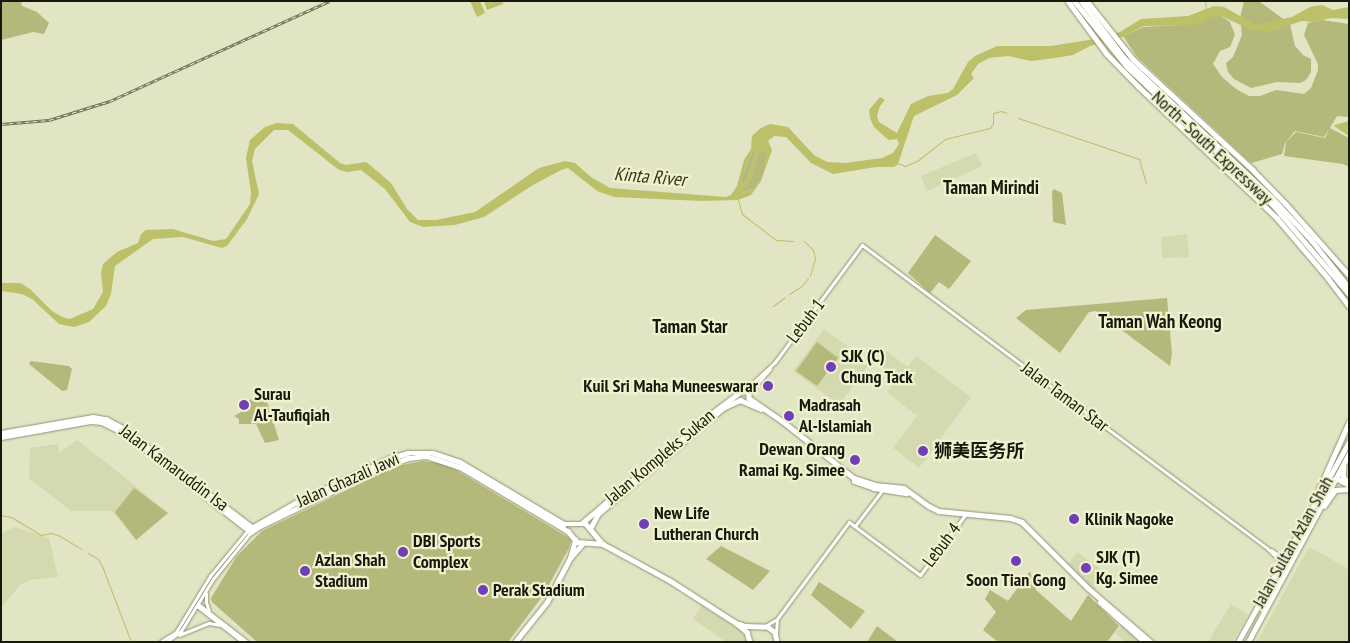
<!DOCTYPE html>
<html>
<head>
<meta charset="utf-8">
<style>
  body { margin:0 }
  #map { position:relative; width:1350px; height:643px; overflow:hidden; background:#e2e5c3; font-family:"PT Sans Narrow","Noto Sans SC",sans-serif }
  div>[style] { position:absolute }
  .built>* { inset:0; background:#d5d9af }
  .green>* { inset:0; background:#b4b87b }
  .water>* { inset:0; background:#bbc069 }
  .stream>* { height:1px; margin:-0.5px; padding:0 0.5px; transform-origin:0.5px; border-radius:0.5px; background:#bbc069 }
  .roads { filter:drop-shadow(0 0 1px #909373) drop-shadow(0 0 1px #909373) }
  .minor>* { height:3px; margin:-1.5px; padding:0 1.5px; transform-origin:1.5px; border-radius:1.5px; background:#fff }
  .major>* { height:4.5px; margin:-2.25px; padding:0 2.25px; transform-origin:2.25px; border-radius:2.25px; background:#fff }
  .highway>* { height:5px; margin:-2.5px; padding:0 2.5px; transform-origin:2.5px; border-radius:2.5px; background:#fff }
  .rail>* { height:3px; margin-top:-1.5px; transform-origin:0; background:repeating-linear-gradient(90deg,#eff2cf 0 4px,#6e705b 0 8px); box-sizing:border-box; border-block:1px solid #6e705b }
  .dots>* { width:14px; height:14px; translate:-50% -50%; box-sizing:border-box; border:2px solid #eff2cf; border-radius:50% }
  span { translate:-50% -50%; white-space:nowrap; text-align:center; line-height:1.15; -webkit-text-stroke:4.5px #eff2cf; paint-order:stroke }
  .street-label { font-size:18px; color:#18190d }
  .poi-label { font-size:18px; color:#18190d; font-weight:700 }
  .left { translate:0 -50%; text-align:left }
  .right { translate:-100% -50%; text-align:right }
  .water-label { font-size:19px; color:#373913; font-style:italic }
  .neighbourhood-label { font-size:19px; color:#18190d; font-weight:700 }
  .frame { position:absolute; inset:0; border:2px solid #18190d; pointer-events:none }
</style>
</head>
<body>
<div id="map">
  <div class="built">
    <i style="clip-path:polygon(976px 153px,982px 166px,927px 191px,921px 176px)"></i>
    <i style="clip-path:polygon(1187px 234px,1189px 257px,1162px 258px,1161px 237px)"></i>
    <i style="clip-path:polygon(824px 329px,870px 363px,839px 405px,793px 371px)"></i>
    <i style="clip-path:polygon(885px 350px,908px 367px,916px 356px,971px 397px,919px 468px,893px 448px,917px 416px,887px 392px,897px 379px,875px 363px)"></i>
    <i style="clip-path:polygon(77px 440px,118px 472px,168px 513px,136px 540px,112px 511px,71px 511px,29px 478px,30px 448px,58px 444px,59px 453px)"></i>
    <i style="clip-path:polygon(14px 527px,49px 538px,58px 577px,29px 580px,20px 585px,1px 608px,1px 534px)"></i>
    <i style="clip-path:polygon(1309px 547px,1349px 569px,1349px 642px,1257px 642px)"></i>
    <i style="clip-path:polygon(1077px 552px,1106px 573px,1094px 590px,1068px 564px)"></i>
    <i style="clip-path:polygon(1231px 604px,1248px 615px,1232px 642px,1208px 642px)"></i>
    <i style="clip-path:polygon(701px 606px,742px 631px,746px 642px,726px 642px,693px 619px)"></i>
    <i style="clip-path:polygon(1122px 626px,1126px 629px,1140px 642px,1125px 642px,1115px 633px)"></i>
  </div>
  <div class="green">
    <i style="clip-path:polygon(1px 1px,21px 1px,22px 6px,37px 12px,49px 23px,44px 34px,33px 32px,1px 40px)"></i>
    <i style="clip-path:polygon(1244px 1px,1260px 2px,1290px 24px,1295px 46px,1303px 55px,1311px 59px,1311px 72px,1306px 80px,1300px 83px,1277px 82px,1251px 88px,1234px 79px,1228px 72px,1226px 63px,1233px 57px,1242px 35px,1240px 18px)"></i>
    <i style="clip-path:polygon(1214px 15px,1221px 16px,1230px 22px,1235px 35px,1230px 47px,1220px 51px,1213px 64px,1222px 77px,1236px 89px,1249px 96px,1260px 96px,1276px 90px,1304px 94px,1311px 88px,1318px 70px,1318px 64px,1304px 35px,1308px 23px,1322px 20px,1349px 24px,1349px 117px,1337px 116px,1330px 128px,1349px 138px,1349px 167px,1343px 164px,1284px 156px,1286px 142px,1296px 132px,1325px 138px,1329px 129px,1324px 137px,1295px 131px,1285px 143px,1282px 154px,1251px 163px,1137px 57px,1123px 36px,1144px 27px,1196px 24px)"></i>
    <i style="clip-path:polygon(753px 150px,755px 155px,747px 179px,742px 186px,741px 179px)"></i>
    <i style="clip-path:polygon(762px 151px,765px 151px,767px 155px,762px 177px,754px 188px,740px 194px,751px 179px,758px 155px)"></i>
    <i style="clip-path:polygon(1054px 189px,1062px 193px,1066px 225px,1053px 222px,1052px 191px)"></i>
    <i style="clip-path:polygon(935px 235px,971px 261px,949px 289px,939px 282px,930px 293px,908px 273px)"></i>
    <i style="clip-path:polygon(1167px 298px,1172px 354px,1170px 366px,1096px 311px,1089px 312px,1060px 353px,1016px 318px,1026px 310px)"></i>
    <i style="clip-path:polygon(817px 342px,838px 358px,817px 386px,796px 371px)"></i>
    <i style="clip-path:polygon(31px 361px,69px 366px,72px 369px,67px 390px,62px 391px,29px 364px)"></i>
    <i style="clip-path:polygon(265px 395px,279px 440px,265px 443px,256px 424px,239px 424px,239px 419px,234px 416px,250px 407px,246px 401px)"></i>
    <i style="clip-path:polygon(423px 461px,446px 464px,571px 539px,569px 548px,544px 594px,508px 642px,257px 642px,212px 602px,211px 598px,237px 556px,262px 531px,397px 466px)"></i>
    <i style="clip-path:polygon(134px 488px,168px 513px,136px 540px,115px 512px)"></i>
    <i style="clip-path:polygon(721px 546px,770px 571px,753px 590px,706px 559px)"></i>
    <i style="clip-path:polygon(1030px 571px,1036px 590px,1071px 621px,1088px 595px,1119px 626px,1107px 642px,998px 642px,983px 630px,996px 612px,985px 599px,990px 590px,1008px 601px)"></i>
    <i style="clip-path:polygon(819px 582px,865px 611px,851px 629px,811px 595px)"></i>
    <i style="clip-path:polygon(877px 626px,898px 642px,867px 642px)"></i>
  </div>
  <div class="water">
    <i style="clip-path:polygon(470px 1px,480px 1px,485px 13px,477px 17px)"></i>
    <i style="clip-path:polygon(484px 1px,502px 1px,503px 4px,487px 10px)"></i>
    <i style="clip-path:polygon(evenodd,1322px 5px,1333px 10px,1349px 7px,1349px 19px,1332px 18px,1312px 22px,1302px 21px,1269px 32px,1249px 29px,1221px 16px,1214px 16px,1196px 25px,1144px 26px,1122px 37px,1090px 46px,1073px 55px,1055px 58px,1031px 61px,1008px 56px,989px 58px,978px 64px,971px 74px,974px 78px,957px 95px,914px 116px,898px 164px,894px 167px,876px 167px,833px 174px,811px 163px,786px 137px,774px 136px,768px 141px,772px 150px,761px 181px,751px 195px,738px 200px,702px 201px,614px 197px,597px 191px,568px 168px,561px 170px,533px 185px,484px 217px,455px 225px,423px 227px,410px 222px,385px 189px,361px 170px,347px 172px,339px 170px,288px 130px,274px 130px,255px 149px,252px 161px,259px 194px,247px 219px,227px 246px,222px 248px,183px 237px,153px 239px,115px 266px,111px 294px,106px 306px,89px 322px,74px 327px,59px 324px,32px 299px,22px 294px,1px 291px,1px 283px,21px 283px,31px 290px,52px 311px,62px 317px,70px 319px,93px 309px,103px 292px,101px 274px,103px 264px,117px 252px,138px 243px,141px 234px,146px 230px,173px 229px,213px 241px,226px 239px,250px 204px,251px 193px,246px 158px,250px 140px,265px 127px,277px 123px,293px 124px,340px 163px,346px 165px,366px 162px,371px 166px,391px 183px,407px 209px,418px 220px,436px 220px,475px 212px,539px 168px,565px 161px,575px 163px,591px 177px,610px 188px,726px 197px,731px 195px,737px 186px,744px 160px,751px 149px,752px 136px,761px 128px,770px 124px,788px 127px,814px 155px,827px 162px,845px 163px,882px 158px,893px 153px,899px 144px,897px 139px,889px 140px,885px 137px,874px 127px,870px 118px,869px 110px,880px 97px,885px 100px,880px 106px,877px 116px,879px 122px,897px 133px,911px 104px,928px 96px,948px 93px,953px 89px,968px 62px,975px 56px,997px 46px,1051px 46px,1089px 40px,1120px 32px,1141px 19px,1188px 16px,1214px 6px,1224px 7px,1256px 25px,1292px 17px,1310px 7px,1322px 5px,753px 150px,755px 155px,747px 179px,742px 186px,741px 179px,753px 150px,1322px 5px,762px 151px,765px 151px,767px 155px,761px 177px,754px 188px,741px 194px,751px 179px,758px 155px,762px 151px)"></i>
    <i style="clip-path:polygon(1349px 121px,1349px 136px,1334px 126px,1335px 125px)"></i>
  </div>
  <div class="stream">
    <i style="left:1205px;top:1px;width:9px;rotate:84deg"></i>
    <i style="left:1018px;top:118px;width:128px;rotate:18.7deg"></i>
    <i style="left:1139px;top:159px;width:25px;rotate:74deg"></i>
    <i style="left:897px;top:163px;width:9px;rotate:21deg"></i>
    <i style="left:905px;top:166px;width:13px;rotate:-23deg"></i>
    <i style="left:917px;top:161px;width:36px;rotate:-38deg"></i>
    <i style="left:945px;top:139px;width:46px;rotate:-13.7deg"></i>
    <i style="left:990px;top:128px;width:6px;rotate:-59deg"></i>
    <i style="left:993px;top:123px;width:10px;rotate:-90deg"></i>
    <i style="left:993px;top:113px;width:8px;rotate:-14deg"></i>
    <i style="left:1001px;top:111px;width:6px;rotate:18deg"></i>
    <i style="left:738px;top:200px;width:15px;rotate:74deg"></i>
    <i style="left:742px;top:214px;width:43px;rotate:37.4deg"></i>
    <i style="left:776px;top:240px;width:17px;rotate:3deg"></i>
    <i style="left:804px;top:241px;width:13px;rotate:45deg"></i>
    <i style="left:813px;top:250px;width:8px;rotate:76deg"></i>
    <i style="left:815px;top:258px;width:18px;rotate:106deg"></i>
    <i style="left:789px;top:294px;width:15px;rotate:-32deg"></i>
    <i style="left:802px;top:286px;width:10px;rotate:-53deg"></i>
    <i style="left:773px;top:306px;width:14px;rotate:-36deg"></i>
    <i style="left:1px;top:515px;width:10px;rotate:11deg"></i>
    <i style="left:11px;top:517px;width:35px;rotate:31deg"></i>
    <i style="left:41px;top:535px;width:10px;rotate:-11deg"></i>
    <i style="left:51px;top:533px;width:7px;rotate:16deg"></i>
    <i style="left:58px;top:535px;width:27px;rotate:31deg"></i>
    <i style="left:88px;top:553px;width:12px;rotate:31deg"></i>
    <i style="left:98px;top:559px;width:8px;rotate:60deg"></i>
    <i style="left:102px;top:566px;width:81px;rotate:69.1deg"></i>
  </div>
  <div class="roads">
    <div class="minor">
      <i style="left:744px;top:391px;width:42px;rotate:-43.1deg"></i>
      <i style="left:775px;top:362px;width:146px;rotate:-53.4deg"></i>
      <i style="left:862px;top:245px;width:506px;rotate:36.8deg"></i>
      <i style="left:1267px;top:548px;width:16px;rotate:45deg"></i>
      <i style="left:1278px;top:559px;width:7px;rotate:82deg"></i>
      <i style="left:749px;top:393px;width:32px;rotate:-49deg"></i>
      <i style="left:855px;top:526px;width:48px;rotate:-52.7deg"></i>
      <i style="left:1271px;top:550px;width:11px;rotate:34deg"></i>
      <i style="left:1280px;top:556px;width:8px;rotate:-23deg"></i>
      <i style="left:206px;top:593px;width:9px;rotate:90deg"></i>
      <i style="left:206px;top:602px;width:9px;rotate:72deg"></i>
      <i style="left:198px;top:604px;width:62px;rotate:37.8deg"></i>
      <i style="left:197px;top:606px;width:58px;rotate:38deg"></i>
      <i style="left:765px;top:626px;width:14px;rotate:-30deg"></i>
      <i style="left:776px;top:633px;width:14px;rotate:-86deg"></i>
      <i style="left:777px;top:619px;width:121px;rotate:-53.4deg"></i>
      <i style="left:849px;top:522px;width:89px;rotate:36.7deg"></i>
      <i style="left:920px;top:575px;width:75px;rotate:-53.1deg"></i>
      <i style="left:179px;top:635px;width:32px;rotate:-22deg"></i>
      <i style="left:209px;top:623px;width:11px;rotate:10deg"></i>
      <i style="left:160px;top:642px;width:19px;rotate:-32deg"></i>
      <i style="left:176px;top:632px;width:66px;rotate:-58.7deg"></i>
      <i style="left:210px;top:576px;width:60px;rotate:-50.4deg"></i>
      <i style="left:166px;top:642px;width:19px;rotate:-36deg"></i>
      <i style="left:181px;top:631px;width:61px;rotate:-58.4deg"></i>
      <i style="left:213px;top:579px;width:60px;rotate:-51deg"></i>
    </div>
    <div class="major">
      <i style="left:1068px;top:1px;width:66px;rotate:53.7deg"></i>
      <i style="left:1107px;top:54px;width:45px;rotate:45.9deg"></i>
      <i style="left:1138px;top:86px;width:192px;rotate:43.5deg"></i>
      <i style="left:1277px;top:218px;width:79px;rotate:49.6deg"></i>
      <i style="left:1328px;top:278px;width:35px;rotate:53deg"></i>
      <i style="left:1087px;top:1px;width:75px;rotate:51.5deg"></i>
      <i style="left:1134px;top:60px;width:162px;rotate:42.7deg"></i>
      <i style="left:1253px;top:170px;width:47px;rotate:45.9deg"></i>
      <i style="left:1286px;top:204px;width:95px;rotate:48.4deg"></i>
      <i style="left:1px;top:433px;width:93px;rotate:-9.9deg"></i>
      <i style="left:93px;top:417px;width:13px;rotate:9deg"></i>
      <i style="left:106px;top:419px;width:19px;rotate:28deg"></i>
      <i style="left:123px;top:428px;width:164px;rotate:37.6deg"></i>
      <i style="left:1px;top:437px;width:90px;rotate:-10.2deg"></i>
      <i style="left:90px;top:421px;width:12px;rotate:5deg"></i>
      <i style="left:102px;top:422px;width:20px;rotate:27deg"></i>
      <i style="left:120px;top:431px;width:24px;rotate:35deg"></i>
      <i style="left:140px;top:445px;width:141px;rotate:38.1deg"></i>
      <i style="left:251px;top:532px;width:11px;rotate:-34deg"></i>
      <i style="left:260px;top:526px;width:134px;rotate:-25.6deg"></i>
      <i style="left:381px;top:468px;width:29px;rotate:-20deg"></i>
      <i style="left:408px;top:458px;width:18px;rotate:-6deg"></i>
      <i style="left:426px;top:456px;width:36px;rotate:18deg"></i>
      <i style="left:460px;top:467px;width:126px;rotate:30.7deg"></i>
      <i style="left:568px;top:531px;width:14px;rotate:51deg"></i>
      <i style="left:577px;top:542px;width:26px;rotate:4deg"></i>
      <i style="left:1344px;top:467px;width:9px;rotate:96deg"></i>
      <i style="left:1343px;top:476px;width:9px;rotate:54deg"></i>
      <i style="left:854px;top:481px;width:21px;rotate:19deg"></i>
      <i style="left:874px;top:488px;width:33px;rotate:9deg"></i>
      <i style="left:1326px;top:486px;width:13px;rotate:-39deg"></i>
      <i style="left:1336px;top:478px;width:15px;rotate:28deg"></i>
      <i style="left:1319px;top:489px;width:73px;rotate:-65.9deg"></i>
      <i style="left:1324px;top:506px;width:19px;rotate:-55deg"></i>
      <i style="left:1335px;top:490px;width:14px;rotate:-4deg"></i>
      <i style="left:582px;top:523px;width:169px;rotate:-40.2deg"></i>
      <i style="left:711px;top:414px;width:36px;rotate:-37deg"></i>
      <i style="left:740px;top:392px;width:5px;rotate:-11deg"></i>
      <i style="left:745px;top:391px;width:4px;rotate:27deg"></i>
      <i style="left:749px;top:393px;width:5px;rotate:90deg"></i>
      <i style="left:749px;top:398px;width:44px;rotate:34.8deg"></i>
      <i style="left:785px;top:423px;width:88px;rotate:38.6deg"></i>
      <i style="left:854px;top:478px;width:22px;rotate:18deg"></i>
      <i style="left:875px;top:485px;width:29px;rotate:6deg"></i>
      <i style="left:904px;top:488px;width:31px;rotate:36deg"></i>
      <i style="left:929px;top:506px;width:11px;rotate:27deg"></i>
      <i style="left:939px;top:511px;width:71px;rotate:5.6deg"></i>
      <i style="left:1010px;top:518px;width:13px;rotate:18deg"></i>
      <i style="left:1022px;top:522px;width:93px;rotate:45deg"></i>
      <i style="left:1088px;top:588px;width:83px;rotate:40.6deg"></i>
      <i style="left:591px;top:527px;width:15px;rotate:-62deg"></i>
      <i style="left:598px;top:514px;width:164px;rotate:-40.3deg"></i>
      <i style="left:723px;top:408px;width:19px;rotate:-25deg"></i>
      <i style="left:740px;top:400px;width:23px;rotate:23deg"></i>
      <i style="left:248px;top:530px;width:54px;rotate:-29.9deg"></i>
      <i style="left:295px;top:503px;width:103px;rotate:-25.3deg"></i>
      <i style="left:388px;top:459px;width:21px;rotate:-17deg"></i>
      <i style="left:408px;top:453px;width:25px"></i>
      <i style="left:433px;top:453px;width:28px;rotate:18deg"></i>
      <i style="left:460px;top:462px;width:121px;rotate:30.8deg"></i>
      <i style="left:564px;top:524px;width:22px"></i>
      <i style="left:586px;top:524px;width:26px;rotate:50deg"></i>
      <i style="left:603px;top:544px;width:75px;rotate:28.6deg"></i>
      <i style="left:669px;top:580px;width:80px;rotate:32.7deg"></i>
      <i style="left:736px;top:623px;width:14px;rotate:39deg"></i>
      <i style="left:747px;top:632px;width:10px;rotate:73deg"></i>
      <i style="left:571px;top:557px;width:18px;rotate:-49deg"></i>
      <i style="left:1100px;top:602px;width:60px;rotate:41.6deg"></i>
      <i style="left:740px;top:624px;width:5px;rotate:22deg"></i>
      <i style="left:745px;top:626px;width:23px;rotate:2deg"></i>
      <i style="left:768px;top:627px;width:9px;rotate:36deg"></i>
      <i style="left:775px;top:632px;width:10px;rotate:79deg"></i>
      <i style="left:515px;top:642px;width:51px;rotate:-51.3deg"></i>
      <i style="left:547px;top:602px;width:50px;rotate:-62.4deg"></i>
      <i style="left:570px;top:558px;width:19px;rotate:-74deg"></i>
      <i style="left:1238px;top:642px;width:229px;rotate:-61deg"></i>
      <i style="left:1248px;top:642px;width:213px;rotate:-61.8deg"></i>
    </div>
    <div class="highway">
      <i style="left:1074px;top:1px;width:85px;rotate:51.2deg"></i>
      <i style="left:1127px;top:67px;width:199px;rotate:43.4deg"></i>
      <i style="left:1272px;top:204px;width:118px;rotate:49.5deg"></i>
      <i style="left:1081px;top:1px;width:71px;rotate:53deg"></i>
      <i style="left:1124px;top:58px;width:204px;rotate:43.4deg"></i>
      <i style="left:1272px;top:198px;width:57px;rotate:47.1deg"></i>
      <i style="left:1311px;top:240px;width:61px;rotate:51.6deg"></i>
    </div>
  </div>
  <div class="rail">
    <i style="left:1px;top:124px;width:48px;rotate:-4.8deg"></i>
    <i style="left:49px;top:120px;width:64px;rotate:-17.3deg"></i>
    <i style="left:110px;top:101px;width:241px;rotate:-24.5deg"></i>
  </div>
  <div class="dots">
    <i style="left:831px;top:367px;background:#703fb6"></i>
    <i style="left:768px;top:386px;background:#703fb6"></i>
    <i style="left:244px;top:405px;background:#703fb6"></i>
    <i style="left:789px;top:416px;background:#703fb6"></i>
    <i style="left:923px;top:451px;background:#703fb6"></i>
    <i style="left:855px;top:460px;background:#703fb6"></i>
    <i style="left:1074px;top:519px;background:#703fb6"></i>
    <i style="left:644px;top:524px;background:#703fb6"></i>
    <i style="left:403px;top:552px;background:#703fb6"></i>
    <i style="left:1016px;top:561px;background:#703fb6"></i>
    <i style="left:1086px;top:568px;background:#703fb6"></i>
    <i style="left:305px;top:571px;background:#703fb6"></i>
    <i style="left:483px;top:590px;background:#703fb6"></i>
  </div>
  <div class="street-label">
    <span style="left:1212px;top:148px;rotate:43deg">North–South Expressway</span>
    <span style="left:806px;top:321px;rotate:-53deg">Lebuh 1</span>
    <span style="left:1065px;top:397px;rotate:37deg">Jalan Taman Star</span>
    <span style="left:660px;top:457px;rotate:-40deg">Jalan Kompleks Sukan</span>
    <span style="left:174px;top:468px;rotate:37deg">Jalan Kamaruddin Isa</span>
    <span style="left:348px;top:480px;rotate:-24deg">Jalan Ghazali Jawi</span>
    <span style="left:1293px;top:542px;rotate:-61deg">Jalan Sultan Azlan Shah</span>
    <span style="left:942px;top:545px;rotate:-53deg">Lebuh 4</span>
  </div>
  <div class="poi-label">
    <span class="left" style="left:841px;top:367px">SJK (C)<br>Chung Tack</span>
    <span class="right" style="left:758px;top:386px">Kuil Sri Maha Muneeswarar</span>
    <span class="left" style="left:254px;top:405px">Surau<br>Al-Taufiqiah</span>
    <span class="left" style="left:799px;top:416px">Madrasah<br>Al-Islamiah</span>
    <span class="right" style="left:845px;top:460px">Dewan Orang<br>Ramai Kg. Simee</span>
    <span class="left" style="left:934px;top:451px">狮美医务所</span>
    <span class="left" style="left:654px;top:524px">New Life<br>Lutheran Church</span>
    <span class="left" style="left:1085px;top:519px">Klinik Nagoke</span>
    <span class="left" style="left:413px;top:552px">DBI Sports<br>Complex</span>
    <span class="left" style="left:1096px;top:568px">SJK (T)<br>Kg. Simee</span>
    <span class="left" style="left:315px;top:571px">Azlan Shah<br>Stadium</span>
    <span style="left:1016px;top:580px">Soon Tian Gong</span>
    <span class="left" style="left:493px;top:590px">Perak Stadium</span>
  </div>
  <div class="water-label">
    <span style="left:650px;top:177px;rotate:5deg">Kinta River</span>
  </div>
  <div class="neighbourhood-label">
    <span style="left:991px;top:188px">Taman Mirindi</span>
    <span style="left:1160px;top:322px">Taman Wah Keong</span>
    <span style="left:690px;top:327px">Taman Star</span>
  </div>
  <div class="frame"></div>
</div>
</body>
</html>
